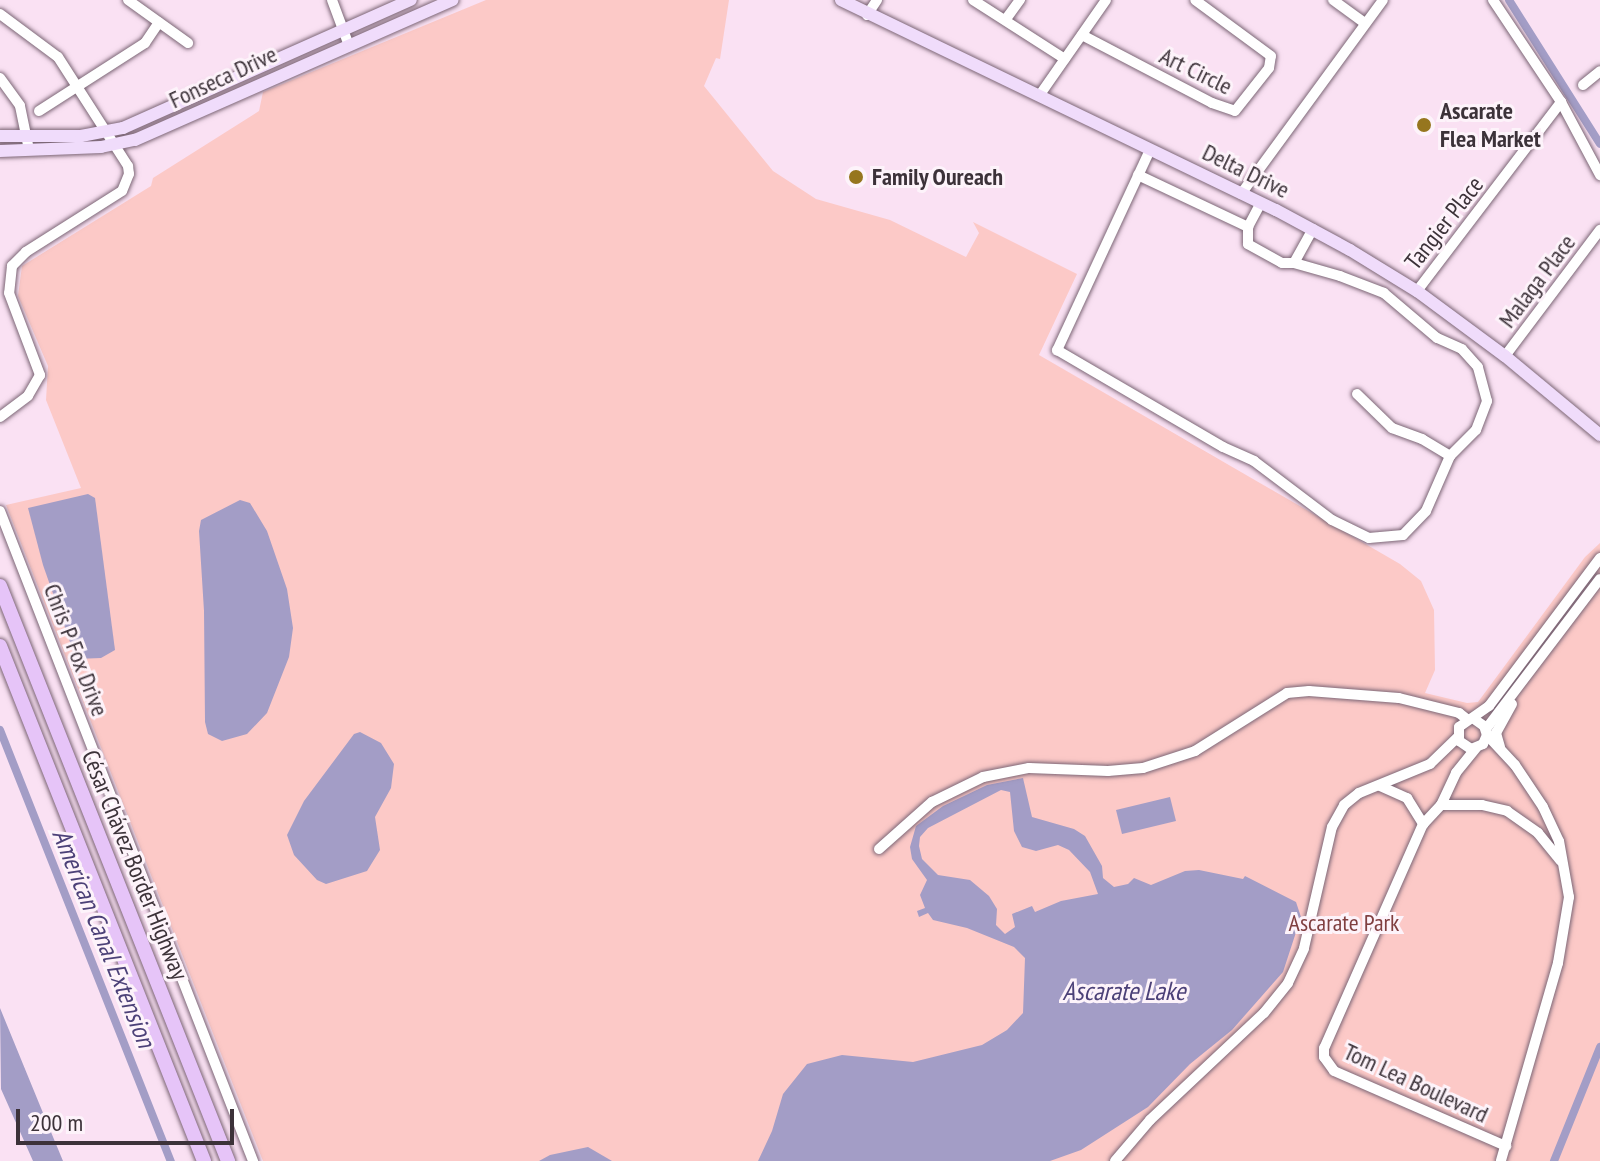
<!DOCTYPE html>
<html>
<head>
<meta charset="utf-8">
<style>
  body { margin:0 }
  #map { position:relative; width:1600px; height:1161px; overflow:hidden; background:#fae1f3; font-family:"PT Sans Narrow",sans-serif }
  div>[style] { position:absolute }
  .green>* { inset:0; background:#fcc9c7 }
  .water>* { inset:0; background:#a39dc6 }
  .canal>* { height:8px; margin:-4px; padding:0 4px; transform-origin:4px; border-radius:4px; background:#a39dc6 }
  .roads { filter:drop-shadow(0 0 2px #7c6676) drop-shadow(0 0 2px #7c6676) }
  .minor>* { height:10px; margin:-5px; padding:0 5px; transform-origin:5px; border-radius:5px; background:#fff }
  .major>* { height:12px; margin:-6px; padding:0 6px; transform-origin:6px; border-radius:6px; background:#f0dcfb }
  .highway>* { height:14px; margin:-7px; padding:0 7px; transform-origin:7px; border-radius:7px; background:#e6c4f8 }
  .dots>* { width:22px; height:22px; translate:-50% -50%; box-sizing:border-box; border:4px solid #fdf3fa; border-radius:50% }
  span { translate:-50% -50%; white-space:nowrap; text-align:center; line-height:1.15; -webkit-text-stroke:6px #fdf3fa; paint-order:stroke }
  .street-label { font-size:24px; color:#3c3239 }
  .poi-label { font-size:24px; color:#3c3239; font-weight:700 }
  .left { translate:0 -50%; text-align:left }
  .park-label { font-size:24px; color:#803f40 }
  .water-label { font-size:26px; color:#4c4178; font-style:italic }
  .scale { position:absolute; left:16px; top:1109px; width:218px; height:36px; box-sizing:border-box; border:4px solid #3c3239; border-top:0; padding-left:10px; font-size:24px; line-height:28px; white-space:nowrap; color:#3c3239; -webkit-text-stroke:6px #fdf3fa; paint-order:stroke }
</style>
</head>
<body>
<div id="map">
  <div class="green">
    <i style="clip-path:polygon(486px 0,729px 0,720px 59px,716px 58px,704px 86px,773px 171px,816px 199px,890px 220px,966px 257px,979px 233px,973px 222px,1077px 274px,1039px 355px,1400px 564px,1421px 581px,1434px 610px,1435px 670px,1425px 693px,1467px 703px,1478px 702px,1585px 557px,1600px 543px,1600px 1161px,263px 1161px,6px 505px,81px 488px,46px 400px,48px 366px,18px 296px,22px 266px,151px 186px,153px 178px,259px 111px,263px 92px)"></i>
  </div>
  <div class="water">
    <i style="clip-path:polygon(88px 494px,95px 498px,115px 650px,101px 658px,76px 659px,43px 565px,28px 508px)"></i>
    <i style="clip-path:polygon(240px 500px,250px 503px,267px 531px,287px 589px,293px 628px,289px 657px,267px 713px,247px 734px,222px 741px,208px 734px,205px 722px,204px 611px,199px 531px,201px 520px)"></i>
    <i style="clip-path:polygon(360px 732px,381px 743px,394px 764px,391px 788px,375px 817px,380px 850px,367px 871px,326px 884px,317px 880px,294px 855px,287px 835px,304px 801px,354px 734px)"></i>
    <i style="clip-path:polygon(evenodd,1023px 778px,1032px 817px,1074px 829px,1085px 836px,1102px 866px,1103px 878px,1114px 887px,1128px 884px,1134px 878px,1151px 885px,1185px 871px,1199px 870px,1243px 879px,1245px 876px,1296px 902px,1301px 917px,1283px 972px,1232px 1030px,1190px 1064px,1148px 1107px,1081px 1150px,1050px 1161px,758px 1161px,772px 1131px,783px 1094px,807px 1064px,842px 1055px,913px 1062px,982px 1045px,1007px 1030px,1023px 1013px,1025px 958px,1014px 947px,967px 928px,933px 920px,928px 913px,919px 917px,917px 911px,925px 908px,920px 895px,927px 880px,912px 859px,910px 847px,916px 826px,943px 806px,987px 785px,1023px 778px,1001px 790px,1010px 792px,1014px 831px,1022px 847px,1036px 851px,1058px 845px,1069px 850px,1090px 872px,1098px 894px,1061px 901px,1035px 912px,1032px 906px,1012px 914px,1015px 927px,1005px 934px,996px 925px,997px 909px,989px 896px,970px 880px,938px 875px,922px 859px,919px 846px,920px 837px,928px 828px,1001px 790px)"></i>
    <i style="clip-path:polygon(1170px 797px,1176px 821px,1122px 834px,1116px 810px)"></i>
    <i style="clip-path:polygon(0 1008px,41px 1108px,63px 1161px,33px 1161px,1px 1089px)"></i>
    <i style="clip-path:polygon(588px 1147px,612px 1161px,539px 1161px,550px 1155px)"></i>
  </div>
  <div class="canal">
    <i style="left:1509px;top:0;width:170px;rotate:57.7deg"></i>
    <i style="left:0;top:730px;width:464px;rotate:68.4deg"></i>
    <i style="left:1554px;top:1161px;width:123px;rotate:-68deg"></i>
  </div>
  <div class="roads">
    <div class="minor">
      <i style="left:128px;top:0;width:74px;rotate:35.6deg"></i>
      <i style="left:332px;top:0;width:46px;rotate:69.6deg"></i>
      <i style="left:973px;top:0;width:109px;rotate:32.7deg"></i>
      <i style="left:1333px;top:0;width:39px;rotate:36deg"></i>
      <i style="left:1493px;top:0;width:123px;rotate:56.3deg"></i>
      <i style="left:1561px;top:102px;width:83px;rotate:61.9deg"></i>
      <i style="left:0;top:14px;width:72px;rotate:36.6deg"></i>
      <i style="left:58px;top:57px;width:130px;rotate:57.3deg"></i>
      <i style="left:128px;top:166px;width:8px;rotate:83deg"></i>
      <i style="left:129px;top:174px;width:18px;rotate:112deg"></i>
      <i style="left:122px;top:191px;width:114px;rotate:147.6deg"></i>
      <i style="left:26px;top:252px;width:20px;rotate:135deg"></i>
      <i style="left:12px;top:266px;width:27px;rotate:96deg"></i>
      <i style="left:9px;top:293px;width:88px;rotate:69.3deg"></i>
      <i style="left:40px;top:375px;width:24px;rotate:120deg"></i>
      <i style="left:28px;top:396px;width:35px;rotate:143deg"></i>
      <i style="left:867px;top:15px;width:18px;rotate:-56deg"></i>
      <i style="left:1006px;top:19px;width:24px;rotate:-54deg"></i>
      <i style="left:1082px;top:35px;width:147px;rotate:27.6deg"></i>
      <i style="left:1212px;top:103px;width:24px;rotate:19deg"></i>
      <i style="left:1235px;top:111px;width:55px;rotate:-51.7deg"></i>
      <i style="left:1269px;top:68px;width:12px;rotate:-81deg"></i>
      <i style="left:1271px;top:56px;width:94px;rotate:-143.6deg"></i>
      <i style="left:0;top:78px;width:34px;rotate:54deg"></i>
      <i style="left:20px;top:106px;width:45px;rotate:78.4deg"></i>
      <i style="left:1583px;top:85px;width:22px;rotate:-39deg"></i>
      <i style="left:1039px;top:96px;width:117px;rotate:-55.1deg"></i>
      <i style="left:39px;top:111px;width:126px;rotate:-32.7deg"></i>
      <i style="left:145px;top:43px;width:25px;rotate:-56deg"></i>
      <i style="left:1150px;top:150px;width:221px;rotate:114.9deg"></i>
      <i style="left:1057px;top:350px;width:192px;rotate:30.3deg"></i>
      <i style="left:1223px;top:447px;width:34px;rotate:24deg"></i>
      <i style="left:1254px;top:461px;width:98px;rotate:37.1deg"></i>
      <i style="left:1332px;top:520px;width:41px;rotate:25.9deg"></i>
      <i style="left:1369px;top:538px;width:34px;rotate:-5deg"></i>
      <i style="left:1403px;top:535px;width:33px;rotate:-46deg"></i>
      <i style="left:1426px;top:511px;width:60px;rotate:-66.4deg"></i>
      <i style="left:1450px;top:456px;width:37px;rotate:-45deg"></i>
      <i style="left:1476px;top:430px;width:31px;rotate:-69deg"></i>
      <i style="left:1487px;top:401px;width:35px;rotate:-105deg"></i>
      <i style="left:1478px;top:367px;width:24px;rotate:-132deg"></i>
      <i style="left:1462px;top:349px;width:27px;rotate:-156deg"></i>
      <i style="left:1437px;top:338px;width:70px;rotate:-139.7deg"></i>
      <i style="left:1384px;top:293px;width:47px;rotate:-158.9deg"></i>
      <i style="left:1340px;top:276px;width:48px;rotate:-164.2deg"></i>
      <i style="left:1294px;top:263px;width:12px;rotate:180deg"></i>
      <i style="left:1282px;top:263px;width:39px;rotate:-151deg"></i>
      <i style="left:1248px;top:244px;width:17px;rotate:-90deg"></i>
      <i style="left:1248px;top:227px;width:27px;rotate:-62deg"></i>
      <i style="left:1138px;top:175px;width:122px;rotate:25.3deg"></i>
      <i style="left:1241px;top:194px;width:240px;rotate:-53.8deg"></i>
      <i style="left:1294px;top:263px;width:39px;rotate:-61deg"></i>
      <i style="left:1417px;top:291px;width:238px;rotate:-52.7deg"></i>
      <i style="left:1505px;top:356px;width:158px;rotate:-53deg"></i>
      <i style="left:1357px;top:394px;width:49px;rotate:44.2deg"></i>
      <i style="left:1392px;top:428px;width:32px;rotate:20deg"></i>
      <i style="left:1422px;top:439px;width:33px;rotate:31deg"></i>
      <i style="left:0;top:511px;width:698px;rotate:68.73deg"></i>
      <i style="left:1474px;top:719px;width:12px;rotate:35deg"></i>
      <i style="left:1484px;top:726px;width:9px;rotate:72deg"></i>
      <i style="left:1487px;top:735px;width:10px;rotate:114deg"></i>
      <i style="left:1483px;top:744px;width:13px;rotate:157deg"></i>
      <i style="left:1471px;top:749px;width:14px;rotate:-146deg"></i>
      <i style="left:1459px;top:741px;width:14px;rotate:-90deg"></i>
      <i style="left:1459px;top:727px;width:37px;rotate:-35deg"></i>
      <i style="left:1489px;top:706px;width:185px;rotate:-53.1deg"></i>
      <i style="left:1486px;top:729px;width:188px;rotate:-52.8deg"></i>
      <i style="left:1487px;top:735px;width:41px;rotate:47deg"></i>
      <i style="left:1515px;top:765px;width:50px;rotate:56.3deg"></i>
      <i style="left:1543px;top:807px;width:38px;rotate:65deg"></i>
      <i style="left:1559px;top:841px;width:57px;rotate:79.9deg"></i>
      <i style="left:1569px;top:897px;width:67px;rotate:99.5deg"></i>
      <i style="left:1558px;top:963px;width:206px;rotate:106.1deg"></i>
      <i style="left:1500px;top:747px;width:15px;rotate:-106deg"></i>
      <i style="left:1496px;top:733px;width:33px;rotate:-61deg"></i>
      <i style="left:1476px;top:748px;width:32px;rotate:129deg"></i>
      <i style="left:1456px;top:773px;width:35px;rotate:115deg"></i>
      <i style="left:1441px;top:805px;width:26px;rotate:133deg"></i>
      <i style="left:1423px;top:824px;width:245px;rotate:113.8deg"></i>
      <i style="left:1324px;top:1048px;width:9px;rotate:90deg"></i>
      <i style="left:1324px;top:1057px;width:17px;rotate:54deg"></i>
      <i style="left:1334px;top:1071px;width:188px;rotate:23.6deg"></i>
      <i style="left:1380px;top:786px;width:30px;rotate:24deg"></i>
      <i style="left:1407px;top:798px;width:31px;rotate:58deg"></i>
      <i style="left:1441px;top:805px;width:41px"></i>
      <i style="left:1482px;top:805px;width:26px;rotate:13deg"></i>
      <i style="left:1507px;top:811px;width:38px;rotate:35deg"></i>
      <i style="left:1538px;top:833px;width:36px;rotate:51deg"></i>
      <i style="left:879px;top:849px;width:71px;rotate:-41.6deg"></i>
      <i style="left:932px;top:802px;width:57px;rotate:-26.1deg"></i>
      <i style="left:983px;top:777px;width:47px;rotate:-11.1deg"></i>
      <i style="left:1029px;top:768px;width:79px;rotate:2.2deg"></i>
      <i style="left:1108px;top:771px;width:35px;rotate:-5deg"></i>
      <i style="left:1143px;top:768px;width:55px;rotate:-18.1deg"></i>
      <i style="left:1195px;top:751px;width:109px;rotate:-32.2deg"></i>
      <i style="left:1287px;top:693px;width:22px;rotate:-5deg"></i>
      <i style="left:1309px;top:691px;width:90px;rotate:4.4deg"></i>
      <i style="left:1399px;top:698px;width:62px;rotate:14deg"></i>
      <i style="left:1459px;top:713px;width:11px;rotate:38deg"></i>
      <i style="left:1115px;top:1161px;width:54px;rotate:-49.5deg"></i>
      <i style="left:1150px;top:1120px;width:156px;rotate:-43.2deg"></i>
      <i style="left:1264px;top:1013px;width:38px;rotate:-51deg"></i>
      <i style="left:1288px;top:983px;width:38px;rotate:-65deg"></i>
      <i style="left:1304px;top:948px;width:124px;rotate:-77deg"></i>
      <i style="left:1332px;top:827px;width:25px;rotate:-61deg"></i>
      <i style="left:1344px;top:805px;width:19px;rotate:-39deg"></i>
      <i style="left:1359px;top:793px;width:77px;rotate:-22.2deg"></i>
      <i style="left:1430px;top:764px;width:39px;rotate:-44deg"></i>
    </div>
    <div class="major">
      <i style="left:841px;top:0;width:483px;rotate:25.8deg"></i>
      <i style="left:1276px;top:210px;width:84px;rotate:28.4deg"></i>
      <i style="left:1350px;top:250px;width:79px;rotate:31.5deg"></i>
      <i style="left:1417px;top:291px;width:109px;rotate:36.5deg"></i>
      <i style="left:1505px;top:356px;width:124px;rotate:39.7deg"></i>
      <i style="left:0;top:136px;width:81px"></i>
      <i style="left:81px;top:136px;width:43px;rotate:-10.8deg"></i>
      <i style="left:123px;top:128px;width:315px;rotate:-24deg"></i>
      <i style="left:0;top:151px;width:101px;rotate:-2.3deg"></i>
      <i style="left:101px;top:147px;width:35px;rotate:-12deg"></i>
      <i style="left:135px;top:140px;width:347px;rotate:-23.8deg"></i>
    </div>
    <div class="highway">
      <i style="left:0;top:586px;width:619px;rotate:68.37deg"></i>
      <i style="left:0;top:646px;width:554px;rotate:68.39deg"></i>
    </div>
  </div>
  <div class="dots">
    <i style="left:1424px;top:125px;background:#96761e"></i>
    <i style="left:856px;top:177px;background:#96761e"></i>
  </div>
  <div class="street-label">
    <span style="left:1196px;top:71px;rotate:26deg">Art Circle</span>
    <span style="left:223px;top:77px;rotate:-25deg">Fonseca Drive</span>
    <span style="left:1246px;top:171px;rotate:26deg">Delta Drive</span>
    <span style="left:1444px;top:223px;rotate:-52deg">Tangier Place</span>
    <span style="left:1537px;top:281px;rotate:-53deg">Malaga Place</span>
    <span style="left:76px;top:650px;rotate:69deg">Chris P Fox Drive</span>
    <span style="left:135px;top:865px;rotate:68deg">César Chávez Border Highway</span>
    <span style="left:1416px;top:1083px;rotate:25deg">Tom Lea Boulevard</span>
  </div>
  <div class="poi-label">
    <span class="left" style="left:1440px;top:125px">Ascarate<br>Flea Market</span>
    <span class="left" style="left:872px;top:177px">Family Oureach</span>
  </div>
  <div class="park-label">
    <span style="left:1344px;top:923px">Ascarate Park</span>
  </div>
  <div class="water-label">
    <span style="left:104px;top:938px;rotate:68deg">American Canal Extension</span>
    <span style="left:1124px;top:991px">Ascarate Lake</span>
  </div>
  <div class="scale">200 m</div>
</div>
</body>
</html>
